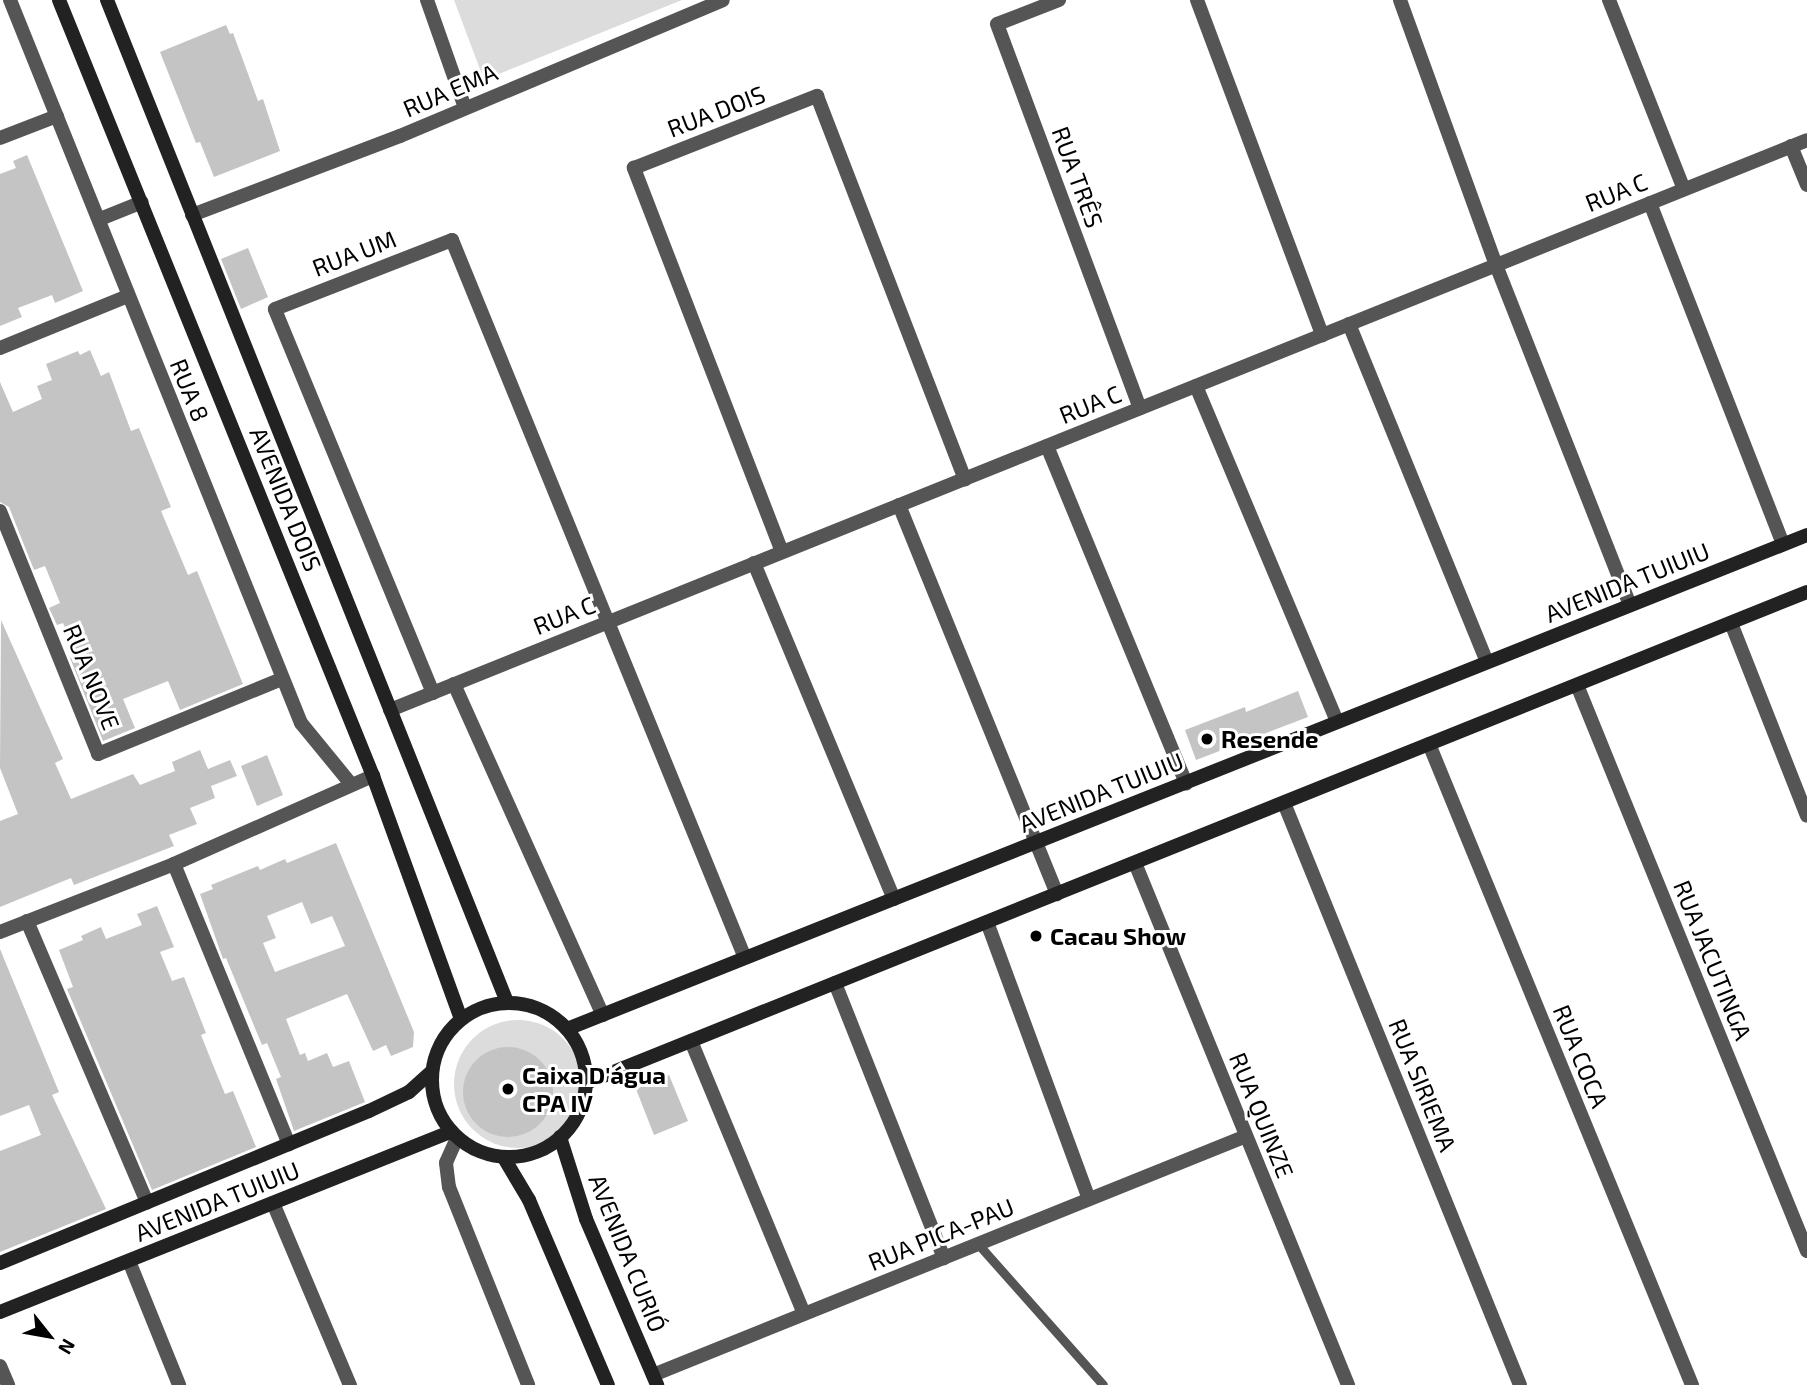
<!DOCTYPE html>
<html>
<head>
<meta charset="utf-8">
<style>
  body { margin:0 }
  #map { position:relative; width:1807px; height:1385px; overflow:hidden; background:#fff; font-family:"Exo 2",sans-serif }
  div>[style] { position:absolute }
  .green>* { inset:0; background:#dcdcdc }
  .round { border-radius:50% }
  .building>* { inset:0; background:#c4c4c4 }
  .service>* { height:9px; margin:-4.5px; padding:0 4.5px; transform-origin:4.5px; border-radius:4.5px; background:#555 }
  .minor>* { height:14px; margin:-7px; padding:0 7px; transform-origin:7px; border-radius:7px; background:#555 }
  .tertiary>* { height:14px; margin:-7px; padding:0 7px; transform-origin:7px; border-radius:7px; background:#555 }
  .secondary>* { height:14px; margin:-7px; padding:0 7px; transform-origin:7px; border-radius:7px; background:#222 }
  .secondary>.ring { margin:-7px; padding:0; box-sizing:content-box; background:none; border:14px solid #222; border-radius:50% }
  .dots>* { width:19px; height:19px; translate:-50% -50%; box-sizing:border-box; border:4px solid #fff; border-radius:50% }
  span { translate:-50% -50%; white-space:nowrap; text-align:center; line-height:1.15; -webkit-text-stroke:6px #fff; paint-order:stroke }
  .street-label { font-size:24px; color:#000 }
  .poi-label { font-size:24px; color:#000; font-weight:700 }
  .left { translate:0 -50%; text-align:left }
  .north { position:absolute; left:14px; top:1301px; width:70px; height:70px; -webkit-text-stroke:5px #fff; paint-order:stroke; rotate:121deg; font-size:19px; font-weight:700; line-height:28px; text-align:center; color:#000 }
  .north::after { content:''; display:block; margin:auto; width:24px; height:32px; background:#000; clip-path:polygon(50% 0,100% 100%,50% 72%,0 100%) }
</style>
</head>
<body>
<div id="map">
  <div class="green">
    <i style="clip-path:polygon(454px 0,682px 0,484px 80px)"></i>
    <i class="round" style="left:454px;top:1020px;width:128px;height:128px"></i>
  </div>
  <div class="building">
    <i style="clip-path:polygon(226px 25px,230px 34px,233px 33px,258px 101px,263px 99px,280px 151px,214px 177px,200px 142px,196px 143px,160px 52px)"></i>
    <i style="clip-path:polygon(27px 155px,83px 291px,55px 303px,52px 295px,18px 308px,22px 317px,0 326px,0 174px,16px 168px,13px 161px)"></i>
    <i style="clip-path:polygon(248px 248px,268px 297px,241px 309px,221px 259px)"></i>
    <i style="clip-path:polygon(90px 350px,101px 376px,109px 372px,131px 431px,139px 428px,171px 507px,161px 511px,188px 575px,197px 571px,243px 684px,180px 710px,168px 681px,123px 699px,135px 728px,103px 741px,70px 658px,77px 655px,63px 623px,57px 625px,49px 608px,60px 603px,45px 566px,34px 570px,9px 507px,0 502px,0 382px,13px 412px,42px 399px,37px 386px,52px 380px,46px 364px,78px 351px,80px 355px)"></i>
    <i style="clip-path:polygon(1px 620px,63px 759px,55px 763px,71px 799px,133px 774px,140px 785px,175px 771px,172px 762px,200px 750px,208px 769px,230px 760px,237px 776px,211px 786px,215px 798px,190px 808px,197px 824px,169px 835px,174px 846px,74px 885px,71px 878px,0 907px,0 821px,18px 814px,0 768px)"></i>
    <i style="clip-path:polygon(1298px 691px,1308px 717px,1196px 760px,1185px 730px,1245px 707px,1246px 712px)"></i>
    <i style="clip-path:polygon(267px 755px,283px 795px,257px 806px,241px 766px)"></i>
    <i style="clip-path:polygon(evenodd,336px 843px,414px 1032px,413px 1047px,391px 1056px,386px 1045px,373px 1051px,347px 994px,286px 1019px,300px 1055px,305px 1053px,308px 1061px,327px 1053px,333px 1067px,349px 1061px,365px 1102px,294px 1131px,276px 1079px,281px 1077px,267px 1043px,262px 1045px,226px 958px,223px 959px,200px 894px,213px 889px,211px 885px,258px 866px,260px 870px,285px 859px,287px 863px,336px 843px,302px 902px,311px 924px,332px 916px,345px 946px,275px 972px,263px 943px,276px 938px,267px 916px,302px 902px)"></i>
    <i style="clip-path:polygon(157px 906px,174px 947px,160px 952px,172px 981px,184px 977px,206px 1033px,201px 1035px,213px 1065px,225px 1094px,233px 1091px,256px 1147px,152px 1190px,67px 989px,73px 987px,59px 950px,83px 940px,81px 936px,101px 927px,106px 939px,142px 925px,137px 914px)"></i>
    <i style="clip-path:polygon(0 949px,59px 1092px,52px 1095px,106px 1209px,0 1252px,0 1151px,41px 1135px,29px 1105px,0 1116px)"></i>
    <i class="round" style="left:463px;top:1047px;width:90px;height:90px"></i>
    <i style="clip-path:polygon(669px 1075px,688px 1121px,654px 1135px,636px 1089px)"></i>
  </div>
  <div class="service">
    <i style="left:978px;top:1244px;width:188px;rotate:48.4deg"></i>
  </div>
  <div class="minor">
    <i style="left:10px;top:0;width:779px;rotate:68.08deg"></i>
    <i style="left:301px;top:723px;width:79px;rotate:50.7deg"></i>
    <i style="left:427px;top:0;width:114px;rotate:70.6deg"></i>
    <i style="left:1059px;top:0;width:66px;rotate:158.8deg"></i>
    <i style="left:997px;top:24px;width:410px;rotate:69.6deg"></i>
    <i style="left:1197px;top:0;width:358px;rotate:69.5deg"></i>
    <i style="left:1400px;top:0;width:282px;rotate:70.1deg"></i>
    <i style="left:1496px;top:265px;width:365px;rotate:68.5deg"></i>
    <i style="left:1609px;top:0;width:203px;rotate:68.4deg"></i>
    <i style="left:0;top:138px;width:61px;rotate:-21.1deg"></i>
    <i style="left:1791px;top:146px;width:42px;rotate:67.7deg"></i>
    <i style="left:1650px;top:203px;width:366px;rotate:68.7deg"></i>
    <i style="left:192px;top:215px;width:222px;rotate:-20.8deg"></i>
    <i style="left:400px;top:136px;width:350px;rotate:-22.8deg"></i>
    <i style="left:100px;top:219px;width:45px;rotate:-22deg"></i>
    <i style="left:1349px;top:324px;width:365px;rotate:67.8deg"></i>
    <i style="left:1196px;top:386px;width:364px;rotate:67.2deg"></i>
    <i style="left:1047px;top:446px;width:365px;rotate:67.6deg"></i>
    <i style="left:899px;top:505px;width:420px;rotate:67.9deg"></i>
    <i style="left:0;top:511px;width:262px;rotate:68deg"></i>
    <i style="left:98px;top:754px;width:199px;rotate:-22.2deg"></i>
    <i style="left:782px;top:552px;width:412px;rotate:-111.1deg"></i>
    <i style="left:634px;top:168px;width:197px;rotate:-21.5deg"></i>
    <i style="left:817px;top:96px;width:411px;rotate:68.9deg"></i>
    <i style="left:754px;top:563px;width:364px;rotate:67.4deg"></i>
    <i style="left:1731px;top:623px;width:207px;rotate:68.5deg"></i>
    <i style="left:454px;top:684px;width:363px;rotate:65.8deg"></i>
    <i style="left:1577px;top:685px;width:611px;rotate:67.89deg"></i>
    <i style="left:433px;top:693px;width:415px;rotate:-112.4deg"></i>
    <i style="left:275px;top:309px;width:190px;rotate:-21.3deg"></i>
    <i style="left:452px;top:240px;width:775px;rotate:67.8deg"></i>
    <i style="left:1429px;top:744px;width:693px;rotate:67.69deg"></i>
    <i style="left:1284px;top:803px;width:628px;rotate:67.93deg"></i>
    <i style="left:1135px;top:863px;width:564px;rotate:67.8deg"></i>
    <i style="left:174px;top:864px;width:303px;rotate:67.7deg"></i>
    <i style="left:27px;top:921px;width:306px;rotate:66.9deg"></i>
    <i style="left:987px;top:922px;width:295px;rotate:69.8deg"></i>
    <i style="left:0;top:932px;width:187px;rotate:-21.3deg"></i>
    <i style="left:174px;top:864px;width:218px;rotate:-23.9deg"></i>
    <i style="left:835px;top:983px;width:296px;rotate:68.4deg"></i>
    <i style="left:691px;top:1041px;width:295px;rotate:67.5deg"></i>
    <i style="left:457px;top:1138px;width:27px;rotate:114deg"></i>
    <i style="left:446px;top:1163px;width:24px;rotate:83deg"></i>
    <i style="left:449px;top:1187px;width:213px;rotate:68.2deg"></i>
    <i style="left:273px;top:1203px;width:198px;rotate:67.1deg"></i>
    <i style="left:129px;top:1261px;width:134px;rotate:68deg"></i>
    <i style="left:0;top:1366px;width:21px;rotate:67deg"></i>
    <i style="left:653px;top:1375px;width:639px;rotate:-21.95deg"></i>
  </div>
  <div class="tertiary">
    <i style="left:0;top:348px;width:138px;rotate:-22.1deg"></i>
    <i style="left:390px;top:710px;width:1527px;rotate:-21.91deg"></i>
  </div>
  <div class="secondary">
    <i style="left:59px;top:0;width:837px;rotate:67.97deg"></i>
    <i style="left:373px;top:776px;width:258px;rotate:70.1deg"></i>
    <i style="left:107px;top:0;width:1079px;rotate:68.24deg"></i>
    <i class="ring" style="left:432px;top:1003px;width:140px;height:140px"></i>
    <i style="left:567px;top:1029px;width:1335px;rotate:-21.72deg"></i>
    <i style="left:586px;top:1083px;width:1316px;rotate:-21.91deg"></i>
    <i style="left:560px;top:1137px;width:86px;rotate:72.4deg"></i>
    <i style="left:586px;top:1219px;width:181px;rotate:66.8deg"></i>
    <i style="left:504px;top:1158px;width:49px;rotate:59.2deg"></i>
    <i style="left:529px;top:1200px;width:201px;rotate:66.9deg"></i>
    <i style="left:0;top:1263px;width:399px;rotate:-22.4deg"></i>
    <i style="left:369px;top:1111px;width:44px;rotate:-25.4deg"></i>
    <i style="left:409px;top:1092px;width:31px;rotate:-42deg"></i>
    <i style="left:0;top:1312px;width:486px;rotate:-21.8deg"></i>
  </div>
  <div class="dots">
    <i style="left:1207px;top:739px;background:#000"></i>
    <i style="left:1036px;top:936px;background:#000"></i>
    <i style="left:508px;top:1089px;background:#000"></i>
  </div>
  <div class="street-label">
    <span style="left:450px;top:90px;rotate:-23deg">RUA EMA</span>
    <span style="left:716px;top:111px;rotate:-21deg">RUA DOIS</span>
    <span style="left:1078px;top:177px;rotate:70deg">RUA TRÊS</span>
    <span style="left:1616px;top:192px;rotate:-22deg">RUA C</span>
    <span style="left:354px;top:253px;rotate:-21deg">RUA UM</span>
    <span style="left:190px;top:390px;rotate:68deg">RUA 8</span>
    <span style="left:1090px;top:404px;rotate:-22deg">RUA C</span>
    <span style="left:286px;top:499px;rotate:68deg">AVENIDA DOIS</span>
    <span style="left:1627px;top:582px;rotate:-22deg">AVENIDA TUIUIU</span>
    <span style="left:564px;top:615px;rotate:-22deg">RUA C</span>
    <span style="left:92px;top:677px;rotate:68deg">RUA NOVE</span>
    <span style="left:1101px;top:792px;rotate:-22deg">AVENIDA TUIUIU</span>
    <span style="left:1713px;top:960px;rotate:68deg">RUA JACUTINGA</span>
    <span style="left:1581px;top:1056px;rotate:68deg">RUA COCA</span>
    <span style="left:1423px;top:1085px;rotate:68deg">RUA SIRIEMA</span>
    <span style="left:1262px;top:1115px;rotate:68deg">RUA QUINZE</span>
    <span style="left:217px;top:1201px;rotate:-22deg">AVENIDA TUIUIU</span>
    <span style="left:941px;top:1234px;rotate:-22deg">RUA PICA-PAU</span>
    <span style="left:628px;top:1253px;rotate:68deg">AVENIDA CURIÓ</span>
  </div>
  <div class="poi-label">
    <span class="left" style="left:1221px;top:739px">Resende</span>
    <span class="left" style="left:1050px;top:936px">Cacau Show</span>
    <span class="left" style="left:522px;top:1089px">Caixa D'água<br>CPA IV</span>
  </div>
  <div class="north">N</div>
</div>
</body>
</html>
